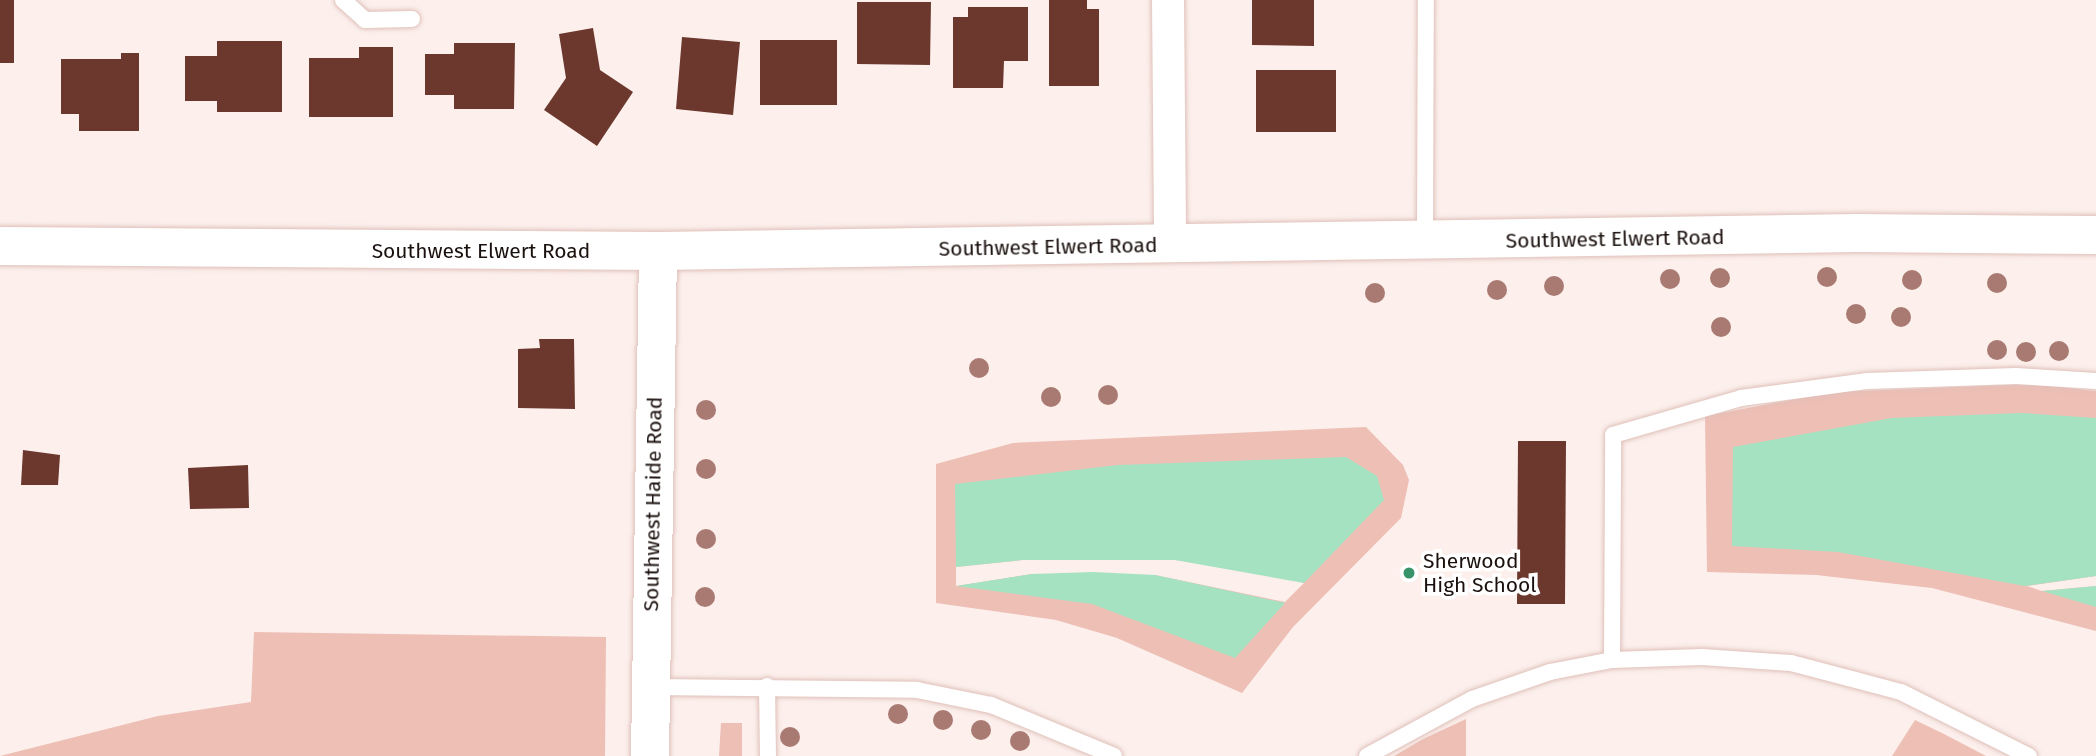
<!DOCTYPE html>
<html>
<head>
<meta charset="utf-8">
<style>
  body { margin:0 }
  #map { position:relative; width:2096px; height:756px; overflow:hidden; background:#fcefec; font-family:"Fira Sans",sans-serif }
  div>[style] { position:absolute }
  .green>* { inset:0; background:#edbfb5 }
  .water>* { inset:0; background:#a5e2c1 }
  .building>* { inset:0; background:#6c372d }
  .roads { filter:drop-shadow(0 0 2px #dfc0b9) drop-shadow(0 0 2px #dfc0b9) }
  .service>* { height:16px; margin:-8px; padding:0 8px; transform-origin:8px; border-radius:8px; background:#fff }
  .minor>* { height:32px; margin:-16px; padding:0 16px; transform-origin:16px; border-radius:16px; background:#fff }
  .tertiary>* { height:38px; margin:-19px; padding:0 19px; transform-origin:19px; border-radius:19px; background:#fff }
  .secondary>* { height:38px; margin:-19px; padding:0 19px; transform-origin:19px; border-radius:19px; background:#fff }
  .trees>* { width:20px; height:20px; margin:-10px; border-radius:50%; background:#a97a72 }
  .dots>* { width:19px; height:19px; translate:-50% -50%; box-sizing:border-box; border:4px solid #fff; border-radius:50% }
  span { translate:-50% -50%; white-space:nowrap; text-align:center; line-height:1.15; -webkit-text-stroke:7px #fff; paint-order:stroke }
  .street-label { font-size:21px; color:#1a100d }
  .poi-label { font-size:21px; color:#1a100d }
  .left { translate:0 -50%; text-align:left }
</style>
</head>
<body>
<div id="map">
  <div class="green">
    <i style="clip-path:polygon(2031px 384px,2096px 391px,2096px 576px,2027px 586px,2042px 591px,2096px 586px,2096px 631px,1932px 588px,1816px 575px,1707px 572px,1705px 416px,1834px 392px)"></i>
    <i style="clip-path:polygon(evenodd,1366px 427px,1403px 465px,1409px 480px,1401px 518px,1293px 627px,1242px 693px,1117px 638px,1056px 620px,936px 603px,936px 464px,1013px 443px,1366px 427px,1022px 560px,1175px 560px,1262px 571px,1304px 583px,1285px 602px,1155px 575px,1032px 574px,956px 586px,956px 567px,1022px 560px)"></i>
    <i style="clip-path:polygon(254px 632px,606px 637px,605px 756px,0 756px,158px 716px,251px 702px)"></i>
    <i style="clip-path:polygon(1466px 719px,1466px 756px,1394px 756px,1423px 739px)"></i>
    <i style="clip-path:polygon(1915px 720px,1944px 734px,1986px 756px,1892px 756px)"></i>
    <i style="clip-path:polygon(721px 723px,742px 723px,742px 756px,719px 756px)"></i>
  </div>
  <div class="water">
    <i style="clip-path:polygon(2022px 413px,2096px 418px,2096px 576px,2025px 586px,1838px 552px,1732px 546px,1733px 447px,1892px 418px)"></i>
    <i style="clip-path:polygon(1346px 457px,1377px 476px,1384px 500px,1304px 583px,1175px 560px,1022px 560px,956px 567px,955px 484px,1118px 465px)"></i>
    <i style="clip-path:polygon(1093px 572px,1155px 575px,1285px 603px,1235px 658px,1092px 604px,956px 586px,1032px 574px)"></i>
    <i style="clip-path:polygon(2096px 586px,2096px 607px,2042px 591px)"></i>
  </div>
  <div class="building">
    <i style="clip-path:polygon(0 0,14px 0,14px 63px,0 63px)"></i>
    <i style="clip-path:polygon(1049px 0,1087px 0,1087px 9px,1099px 9px,1099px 86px,1049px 86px)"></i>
    <i style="clip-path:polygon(1252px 0,1314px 0,1314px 46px,1252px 45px)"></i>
    <i style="clip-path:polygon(857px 2px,931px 2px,930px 65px,857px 64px)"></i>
    <i style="clip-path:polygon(968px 7px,1028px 7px,1028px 61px,1004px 61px,1003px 88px,953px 88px,953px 17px,968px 17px)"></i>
    <i style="clip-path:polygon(593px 28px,600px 70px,633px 92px,597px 146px,544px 110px,566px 78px,559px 34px)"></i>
    <i style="clip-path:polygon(682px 37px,740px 42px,733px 115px,676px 109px)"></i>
    <i style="clip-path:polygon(760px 40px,837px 40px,837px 105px,760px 105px)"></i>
    <i style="clip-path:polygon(217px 41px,282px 41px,282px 112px,217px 112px,217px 101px,185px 101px,185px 56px,217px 56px)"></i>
    <i style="clip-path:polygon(454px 43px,515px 43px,514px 109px,454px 109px,454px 95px,425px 95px,425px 54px,454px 54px)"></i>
    <i style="clip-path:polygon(359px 47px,393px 47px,393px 117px,309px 117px,309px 58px,359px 58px)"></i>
    <i style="clip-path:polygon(121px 53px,139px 53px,139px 131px,79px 131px,79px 114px,61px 114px,61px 59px,121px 59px)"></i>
    <i style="clip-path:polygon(1256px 70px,1336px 70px,1336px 132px,1256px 132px)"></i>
    <i style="clip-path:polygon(539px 339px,574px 339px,575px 409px,518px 408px,518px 349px,540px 348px)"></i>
    <i style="clip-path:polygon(1518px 441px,1566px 441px,1565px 604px,1517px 604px)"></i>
    <i style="clip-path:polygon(23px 450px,60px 455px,58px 485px,21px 485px)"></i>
    <i style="clip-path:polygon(248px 465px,249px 508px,190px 509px,188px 468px)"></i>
  </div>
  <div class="roads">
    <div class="service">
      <i style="left:343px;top:0;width:30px;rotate:42deg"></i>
      <i style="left:365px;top:20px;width:47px;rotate:-1.2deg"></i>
      <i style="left:1425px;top:239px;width:239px;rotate:-89.8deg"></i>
      <i style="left:1612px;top:660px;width:225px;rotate:-89.7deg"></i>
      <i style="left:1613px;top:435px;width:133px;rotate:-16.1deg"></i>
      <i style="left:1741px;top:398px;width:126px;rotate:-7.7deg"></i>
      <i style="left:1866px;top:381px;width:150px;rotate:-1.9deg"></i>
      <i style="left:2016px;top:376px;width:80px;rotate:3.6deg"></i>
      <i style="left:767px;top:686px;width:70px;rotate:89.2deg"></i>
      <i style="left:651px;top:687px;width:266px;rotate:0.6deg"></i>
      <i style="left:917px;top:690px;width:76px;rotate:11.5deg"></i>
      <i style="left:991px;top:705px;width:133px;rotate:22.5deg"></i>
      <i style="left:1367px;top:756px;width:119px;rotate:-28.5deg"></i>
      <i style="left:1472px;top:699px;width:83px;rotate:-19.1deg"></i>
      <i style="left:1550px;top:672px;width:63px;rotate:-11deg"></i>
      <i style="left:1612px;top:660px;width:90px;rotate:-1.9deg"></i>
      <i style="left:1702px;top:657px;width:89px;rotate:3.9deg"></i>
      <i style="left:1791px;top:663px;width:114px;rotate:14.8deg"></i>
      <i style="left:1901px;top:692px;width:143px;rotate:26.6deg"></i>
    </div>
    <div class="minor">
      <i style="left:1168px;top:0;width:246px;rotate:89.5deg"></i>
    </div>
    <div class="tertiary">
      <i style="left:650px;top:756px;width:505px;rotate:-89.09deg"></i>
    </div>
    <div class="secondary">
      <i style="left:0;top:246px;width:658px;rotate:0.44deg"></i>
      <i style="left:658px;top:251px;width:1199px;rotate:-0.86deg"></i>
      <i style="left:1857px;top:233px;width:239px;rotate:0.5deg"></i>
    </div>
  </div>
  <div class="trees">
    <i style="left:1827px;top:277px"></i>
    <i style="left:1720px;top:278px"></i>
    <i style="left:1670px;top:279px"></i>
    <i style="left:1912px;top:280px"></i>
    <i style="left:1997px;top:283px"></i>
    <i style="left:1554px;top:286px"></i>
    <i style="left:1497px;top:290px"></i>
    <i style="left:1375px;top:293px"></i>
    <i style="left:1856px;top:314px"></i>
    <i style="left:1901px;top:317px"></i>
    <i style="left:1721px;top:327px"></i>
    <i style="left:1997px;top:350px"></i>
    <i style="left:2059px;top:351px"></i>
    <i style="left:2026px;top:352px"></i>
    <i style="left:979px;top:368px"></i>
    <i style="left:1108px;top:395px"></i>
    <i style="left:1051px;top:397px"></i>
    <i style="left:706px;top:410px"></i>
    <i style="left:706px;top:469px"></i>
    <i style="left:706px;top:539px"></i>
    <i style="left:705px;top:597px"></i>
    <i style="left:898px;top:714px"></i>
    <i style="left:943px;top:720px"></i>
    <i style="left:981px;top:730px"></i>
    <i style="left:790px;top:737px"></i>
    <i style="left:1020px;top:741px"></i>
  </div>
  <div class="dots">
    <i style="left:1409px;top:573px;background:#38936a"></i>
  </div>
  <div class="street-label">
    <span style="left:1615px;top:239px;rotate:-1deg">Southwest Elwert Road</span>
    <span style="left:1048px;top:247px;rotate:-1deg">Southwest Elwert Road</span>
    <span style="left:481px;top:251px">Southwest Elwert Road</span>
    <span style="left:653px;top:504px;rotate:-89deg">Southwest Haide Road</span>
  </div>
  <div class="poi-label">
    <span class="left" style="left:1423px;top:573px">Sherwood<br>High School</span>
  </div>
</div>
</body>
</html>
